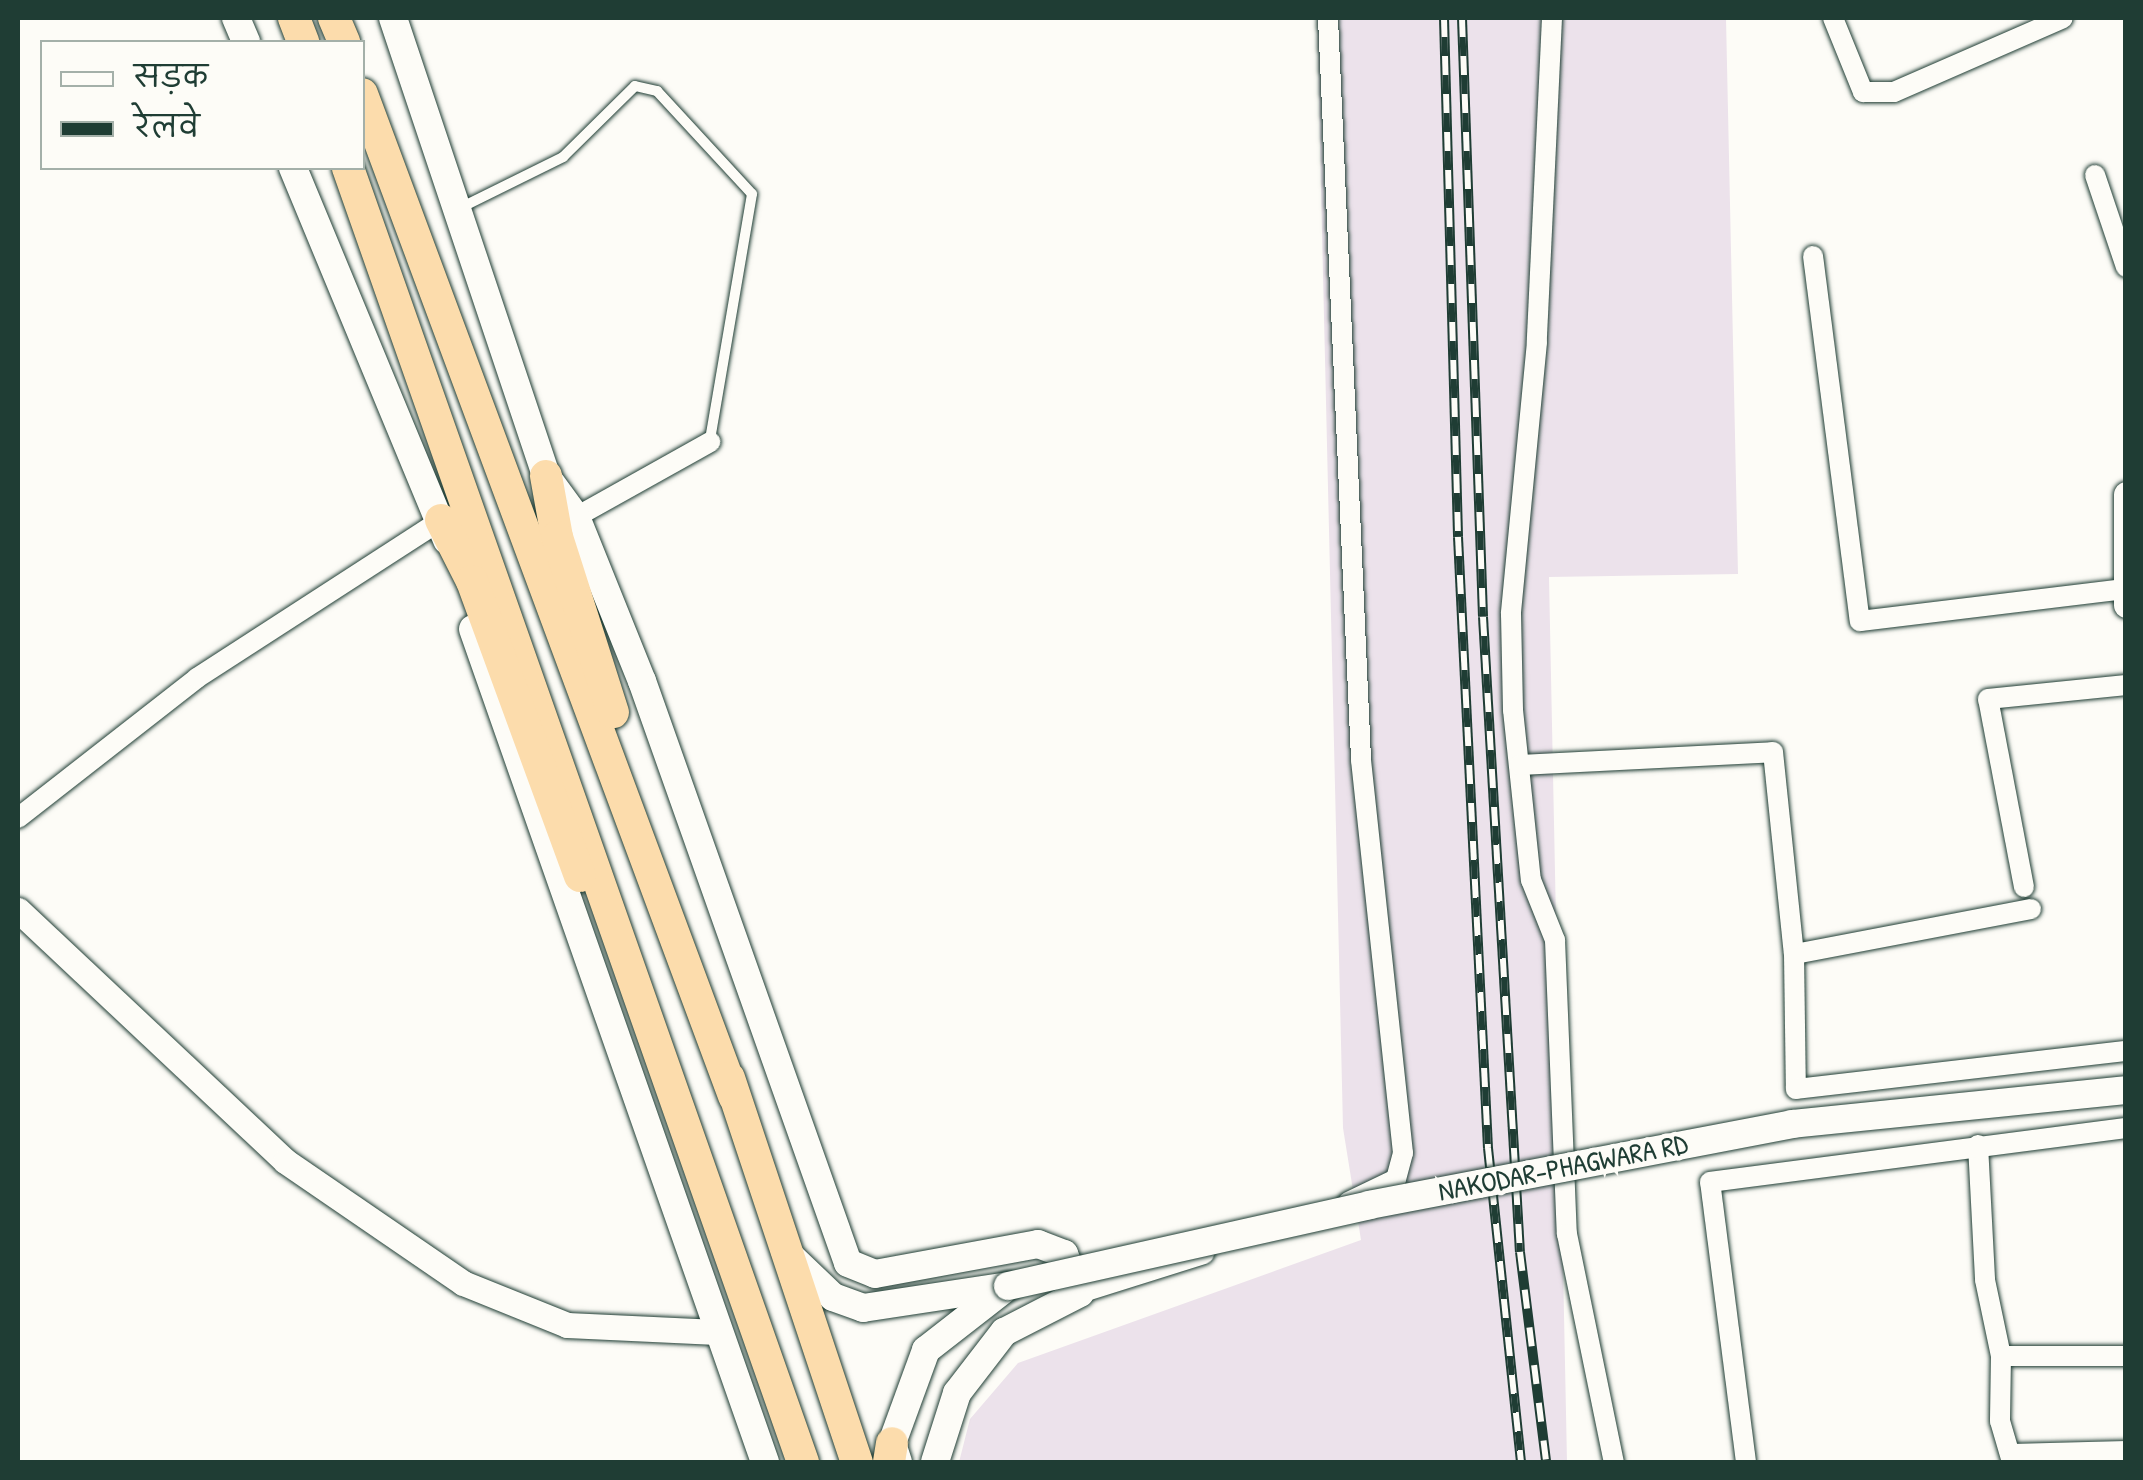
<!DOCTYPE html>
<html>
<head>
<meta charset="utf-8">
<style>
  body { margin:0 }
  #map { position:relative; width:2143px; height:1480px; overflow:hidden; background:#fdfcf7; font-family:"Patrick Hand","Playpen Sans Deva",sans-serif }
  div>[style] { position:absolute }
  .built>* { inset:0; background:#ece2eb }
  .roads { filter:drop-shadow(0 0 2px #1f3d34) drop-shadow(0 0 2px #1f3d34) }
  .service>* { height:10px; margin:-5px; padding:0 5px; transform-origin:5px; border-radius:5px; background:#fdfcf7 }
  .minor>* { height:20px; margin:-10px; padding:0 10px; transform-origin:10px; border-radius:10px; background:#fdfcf7 }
  .tertiary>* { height:25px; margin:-12.5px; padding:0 12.5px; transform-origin:12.5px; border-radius:12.5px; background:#fdfcf7 }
  .secondary>* { height:28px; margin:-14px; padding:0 14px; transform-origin:14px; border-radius:14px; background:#fdfcf7 }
  .trunk>* { height:32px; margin:-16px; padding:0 16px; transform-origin:16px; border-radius:16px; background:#fcdcac }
  .rail>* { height:10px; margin-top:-5px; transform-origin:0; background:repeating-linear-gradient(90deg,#fdfcf7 0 19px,#1f3d34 0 38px); box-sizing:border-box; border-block:2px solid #1f3d34 }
  .bridges { filter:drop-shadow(0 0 2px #1f3d34) drop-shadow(0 0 2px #1f3d34) }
  .secondary-bridge>* { height:28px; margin:-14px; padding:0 14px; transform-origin:14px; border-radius:14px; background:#fdfcf7 }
  span { translate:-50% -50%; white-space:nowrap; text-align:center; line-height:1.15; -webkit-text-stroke:9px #fdfcf7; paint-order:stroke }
  .street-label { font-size:28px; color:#1f3d34 }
  .frame { position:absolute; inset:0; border:20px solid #1f3d34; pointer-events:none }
  .legend { position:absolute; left:40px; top:40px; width:325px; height:130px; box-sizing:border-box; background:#fdfcf7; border:2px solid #a4b0a9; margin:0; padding:12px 18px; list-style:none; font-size:30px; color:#1f3d34 }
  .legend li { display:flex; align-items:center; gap:20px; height:50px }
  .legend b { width:50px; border:2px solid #a4b0a9 }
</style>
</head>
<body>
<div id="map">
  <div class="built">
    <i style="clip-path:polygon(1317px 18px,1726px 18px,1738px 574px,1549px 577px,1567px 1462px,959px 1462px,970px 1419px,1018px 1363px,1361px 1240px,1343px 1128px)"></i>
  </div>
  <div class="roads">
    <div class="service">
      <i style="left:462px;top:207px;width:113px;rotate:-26.3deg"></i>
      <i style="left:563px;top:157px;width:101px;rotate:-44.6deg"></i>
      <i style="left:635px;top:86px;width:23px;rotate:13deg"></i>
      <i style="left:657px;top:91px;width:140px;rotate:47.3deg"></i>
      <i style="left:752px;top:194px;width:251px;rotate:99.7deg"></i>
    </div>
    <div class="minor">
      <i style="left:1328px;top:18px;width:743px;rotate:87.45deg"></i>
      <i style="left:1361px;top:760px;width:395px;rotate:83.9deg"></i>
      <i style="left:1403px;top:1153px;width:27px;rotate:105deg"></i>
      <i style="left:1396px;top:1179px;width:53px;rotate:154.4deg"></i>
      <i style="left:1552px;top:18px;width:324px;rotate:92.7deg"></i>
      <i style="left:1537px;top:342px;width:273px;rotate:95.5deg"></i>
      <i style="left:1511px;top:614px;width:96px;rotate:88.8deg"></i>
      <i style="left:1513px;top:710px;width:171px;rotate:84deg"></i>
      <i style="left:1531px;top:880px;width:65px;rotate:68.2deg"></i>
      <i style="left:1555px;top:940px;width:294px;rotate:87.7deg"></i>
      <i style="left:1567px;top:1234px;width:233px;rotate:78.4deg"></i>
      <i style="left:1833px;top:18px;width:80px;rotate:67.9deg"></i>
      <i style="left:1863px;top:92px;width:31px"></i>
      <i style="left:1894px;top:92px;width:184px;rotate:-23.6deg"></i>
      <i style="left:2095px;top:175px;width:97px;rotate:71.4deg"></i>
      <i style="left:1813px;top:256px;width:368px;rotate:82.7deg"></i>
      <i style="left:1860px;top:621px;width:267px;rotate:-6.9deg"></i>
      <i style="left:576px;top:517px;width:154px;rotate:-29.2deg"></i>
      <i style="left:1520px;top:765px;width:253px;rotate:-2.9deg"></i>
      <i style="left:1773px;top:752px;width:203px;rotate:84.1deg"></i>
      <i style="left:18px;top:818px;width:227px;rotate:-38deg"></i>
      <i style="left:197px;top:678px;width:291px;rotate:-32.9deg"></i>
      <i style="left:2024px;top:887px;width:191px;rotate:-100.8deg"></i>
      <i style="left:1988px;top:699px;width:139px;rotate:-5.8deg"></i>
      <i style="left:2031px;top:909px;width:241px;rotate:169.2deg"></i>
      <i style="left:1794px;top:954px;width:135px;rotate:89.2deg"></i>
      <i style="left:1796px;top:1089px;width:332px;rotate:-6.6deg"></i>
      <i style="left:1978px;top:1145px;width:135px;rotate:87deg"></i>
      <i style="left:1985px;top:1280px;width:78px;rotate:78.1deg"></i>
      <i style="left:2001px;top:1356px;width:65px;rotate:90.9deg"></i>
      <i style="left:2000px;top:1421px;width:43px;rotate:73.7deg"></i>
      <i style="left:1080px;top:1293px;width:130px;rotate:-17.5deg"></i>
      <i style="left:2001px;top:1356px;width:125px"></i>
      <i style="left:2012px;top:1454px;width:114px;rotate:-1.5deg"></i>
      <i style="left:1746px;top:1462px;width:282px;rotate:-97.3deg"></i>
      <i style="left:1710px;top:1182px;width:419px;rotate:-7.4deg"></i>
    </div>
    <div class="tertiary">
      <i style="left:2126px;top:494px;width:111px;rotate:90deg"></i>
      <i style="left:18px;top:910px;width:366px;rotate:43.2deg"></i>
      <i style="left:285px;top:1161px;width:216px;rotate:34.4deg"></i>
      <i style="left:463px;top:1283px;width:112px;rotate:22deg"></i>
      <i style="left:567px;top:1325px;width:150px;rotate:2.7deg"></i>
    </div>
    <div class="secondary">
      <i style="left:236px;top:18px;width:26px;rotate:67deg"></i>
      <i style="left:393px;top:18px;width:483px;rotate:71.5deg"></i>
      <i style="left:546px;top:476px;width:51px;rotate:53.8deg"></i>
      <i style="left:576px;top:517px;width:177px;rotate:68.1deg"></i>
      <i style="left:642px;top:681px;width:617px;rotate:70.51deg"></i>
      <i style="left:848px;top:1263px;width:29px;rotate:22deg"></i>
      <i style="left:875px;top:1274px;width:166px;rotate:-10.4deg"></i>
      <i style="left:1038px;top:1244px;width:28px;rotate:21deg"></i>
      <i style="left:1064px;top:1254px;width:42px;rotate:67.7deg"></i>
      <i style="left:1080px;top:1293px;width:85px;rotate:152.8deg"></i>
      <i style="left:1004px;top:1332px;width:77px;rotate:127.6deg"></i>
      <i style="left:957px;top:1393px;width:72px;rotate:107.7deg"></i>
      <i style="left:293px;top:168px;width:403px;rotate:67.5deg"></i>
      <i style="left:473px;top:629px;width:883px;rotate:70.68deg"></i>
      <i style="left:785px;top:1251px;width:66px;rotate:43.8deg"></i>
      <i style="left:833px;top:1297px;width:32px;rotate:20deg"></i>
      <i style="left:863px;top:1308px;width:147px;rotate:-8.6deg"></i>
      <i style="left:898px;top:1462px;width:20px;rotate:-108deg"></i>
      <i style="left:892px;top:1443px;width:99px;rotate:-69.9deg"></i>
      <i style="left:926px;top:1350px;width:98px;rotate:-37.9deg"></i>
    </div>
    <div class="trunk">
      <i style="left:294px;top:18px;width:26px;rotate:69deg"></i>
      <i style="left:334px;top:18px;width:26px;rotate:67deg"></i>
      <i style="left:362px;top:94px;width:1069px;rotate:69.63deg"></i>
      <i style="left:348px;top:168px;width:1372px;rotate:70.63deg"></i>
      <i style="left:546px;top:476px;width:62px;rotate:79.8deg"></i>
      <i style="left:557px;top:537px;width:184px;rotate:72.3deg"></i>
      <i style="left:441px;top:520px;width:68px;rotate:63.1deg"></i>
      <i style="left:472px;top:581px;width:314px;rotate:69.9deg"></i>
      <i style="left:729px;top:1078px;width:405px;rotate:71.6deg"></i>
      <i style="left:889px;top:1462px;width:19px;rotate:-81deg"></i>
    </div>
  </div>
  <div class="rail">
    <i style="left:1444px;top:18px;width:519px;rotate:88.45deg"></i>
    <i style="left:1458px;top:537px;width:612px;rotate:87.19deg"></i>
    <i style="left:1488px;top:1148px;width:316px;rotate:84deg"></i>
    <i style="left:1462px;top:18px;width:599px;rotate:87.99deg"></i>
    <i style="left:1483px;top:617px;width:636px;rotate:86.67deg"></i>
    <i style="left:1520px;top:1252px;width:212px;rotate:82.9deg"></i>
  </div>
  <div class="bridges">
    <div class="secondary-bridge">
      <i style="left:1008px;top:1286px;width:370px;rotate:-12.6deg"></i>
      <i style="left:1369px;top:1205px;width:431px;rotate:-10.8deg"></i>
      <i style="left:1792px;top:1124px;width:336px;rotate:-5.8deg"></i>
    </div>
  </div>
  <div class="street-label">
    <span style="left:1563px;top:1167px;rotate:-11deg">NAKODAR-PHAGWARA RD</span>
  </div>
  <div class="frame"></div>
  <ul class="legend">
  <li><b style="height:12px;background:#fdfcf7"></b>सड़क</li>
  <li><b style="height:12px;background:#1f3d34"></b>रेलवे</li>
  </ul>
</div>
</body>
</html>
